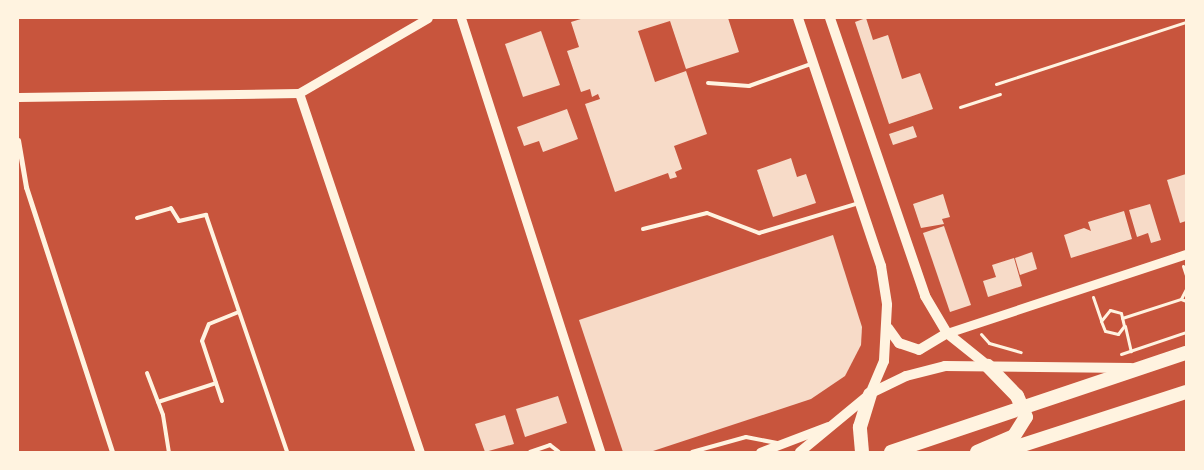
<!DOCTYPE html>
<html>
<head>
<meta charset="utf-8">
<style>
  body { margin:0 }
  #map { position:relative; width:1204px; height:470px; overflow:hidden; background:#c8553d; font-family:"PT Sans Narrow",sans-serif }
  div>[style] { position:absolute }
  .building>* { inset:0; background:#f7dbc8 }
  .path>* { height:3px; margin:-1.5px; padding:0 1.5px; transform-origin:1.5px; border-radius:1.5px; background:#fff3e0 }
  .service>* { height:4px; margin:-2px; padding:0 2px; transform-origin:2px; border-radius:2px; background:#fff3e0 }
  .minor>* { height:5px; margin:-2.5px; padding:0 2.5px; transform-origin:2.5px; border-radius:2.5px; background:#fff3e0 }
  .tertiary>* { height:9px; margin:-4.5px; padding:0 4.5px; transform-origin:4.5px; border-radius:4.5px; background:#fff3e0 }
  .secondary>* { height:10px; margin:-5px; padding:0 5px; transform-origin:5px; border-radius:5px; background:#fff3e0 }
  .trunk>* { height:14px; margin:-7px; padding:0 7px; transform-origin:7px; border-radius:7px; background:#fff3e0 }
  span { translate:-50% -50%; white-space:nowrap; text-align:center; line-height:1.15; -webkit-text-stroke:5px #fff3e0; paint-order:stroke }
  .frame { position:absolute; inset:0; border:19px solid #fff3e0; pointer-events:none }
</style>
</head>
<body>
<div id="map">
  <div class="building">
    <i style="clip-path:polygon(584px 18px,728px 18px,739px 52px,686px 69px,670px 21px,638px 31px,655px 82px,686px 71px,707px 134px,674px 146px,682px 169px,675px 172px,677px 177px,670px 179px,668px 173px,615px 192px,585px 104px,600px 99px,598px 94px,592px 97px,590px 89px,581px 92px,567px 51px,579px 47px,571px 22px)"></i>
    <i style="clip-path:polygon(866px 18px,873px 40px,888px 35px,902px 79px,920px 73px,933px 109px,889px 124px,855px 22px)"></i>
    <i style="clip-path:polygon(541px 31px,560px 85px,523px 97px,505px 44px)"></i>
    <i style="clip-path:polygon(567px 109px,578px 139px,543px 152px,539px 141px,524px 146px,517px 127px)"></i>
    <i style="clip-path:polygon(913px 126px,917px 137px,893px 145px,889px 134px)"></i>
    <i style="clip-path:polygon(791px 158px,797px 177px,806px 174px,816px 203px,773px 217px,757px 170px)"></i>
    <i style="clip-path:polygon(1186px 174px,1186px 221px,1180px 223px,1167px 180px)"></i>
    <i style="clip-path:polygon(943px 194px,950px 217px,942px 219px,944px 224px,921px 228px,913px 204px)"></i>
    <i style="clip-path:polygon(1150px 204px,1161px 240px,1151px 243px,1148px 233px,1137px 237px,1129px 210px)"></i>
    <i style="clip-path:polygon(1124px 211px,1132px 239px,1071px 258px,1064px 235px,1084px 228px,1091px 231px,1088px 222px)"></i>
    <i style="clip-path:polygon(944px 226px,971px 305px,950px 312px,923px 233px)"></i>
    <i style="clip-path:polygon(833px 235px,862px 327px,861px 345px,845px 376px,811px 399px,650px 452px,623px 452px,579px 320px)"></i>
    <i style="clip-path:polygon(1032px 252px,1037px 269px,1020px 275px,1015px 258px)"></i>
    <i style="clip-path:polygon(1014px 258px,1022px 286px,988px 297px,983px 281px,996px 277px,992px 265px)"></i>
    <i style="clip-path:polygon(558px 396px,567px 423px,525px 437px,516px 409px)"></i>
    <i style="clip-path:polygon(505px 415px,514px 444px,485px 452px,475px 424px)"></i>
  </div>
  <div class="path">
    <i style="left:996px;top:84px;width:200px;rotate:-18.1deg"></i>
    <i style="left:960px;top:107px;width:42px;rotate:-18deg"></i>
    <i style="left:1183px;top:266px;width:9px;rotate:72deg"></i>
    <i style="left:1186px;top:289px;width:11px;rotate:117deg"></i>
    <i style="left:1181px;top:299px;width:5px;rotate:22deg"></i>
    <i style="left:1093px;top:297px;width:24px;rotate:71deg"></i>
    <i style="left:1110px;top:310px;width:11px;rotate:15deg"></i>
    <i style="left:1121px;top:313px;width:13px;rotate:77deg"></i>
    <i style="left:1124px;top:326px;width:10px;rotate:127deg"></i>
    <i style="left:1118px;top:334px;width:13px;rotate:-167deg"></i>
    <i style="left:1105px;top:331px;width:11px;rotate:-112deg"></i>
    <i style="left:1101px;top:321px;width:14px;rotate:-51deg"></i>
    <i style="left:1122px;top:318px;width:62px;rotate:-17.9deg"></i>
    <i style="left:1125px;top:326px;width:26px;rotate:77deg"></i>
    <i style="left:981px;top:334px;width:12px;rotate:48deg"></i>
    <i style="left:989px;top:343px;width:33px;rotate:16deg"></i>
    <i style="left:1121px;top:354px;width:69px;rotate:-18.7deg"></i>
  </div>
  <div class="service">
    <i style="left:708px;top:83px;width:41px;rotate:4.2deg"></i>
    <i style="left:749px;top:86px;width:66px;rotate:-19.5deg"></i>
    <i style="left:137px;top:218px;width:35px;rotate:-16deg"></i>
    <i style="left:171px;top:208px;width:15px;rotate:58deg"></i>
    <i style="left:179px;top:221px;width:28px;rotate:-13deg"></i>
    <i style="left:206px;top:215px;width:250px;rotate:71.1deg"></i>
    <i style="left:643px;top:229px;width:66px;rotate:-14deg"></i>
    <i style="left:707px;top:213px;width:56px;rotate:21deg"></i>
    <i style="left:759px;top:233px;width:104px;rotate:-16.7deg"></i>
    <i style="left:147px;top:373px;width:45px;rotate:69.1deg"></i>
    <i style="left:163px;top:415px;width:37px;rotate:81deg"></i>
    <i style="left:222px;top:401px;width:63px;rotate:-108.4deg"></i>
    <i style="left:202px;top:341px;width:18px;rotate:-68deg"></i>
    <i style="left:209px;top:324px;width:32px;rotate:-22deg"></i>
    <i style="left:158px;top:402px;width:61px;rotate:-18.1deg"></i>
    <i style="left:530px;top:452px;width:21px;rotate:-19deg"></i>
    <i style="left:550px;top:445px;width:11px;rotate:38deg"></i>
    <i style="left:692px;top:452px;width:56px;rotate:-15.5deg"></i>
    <i style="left:746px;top:437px;width:33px;rotate:11deg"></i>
  </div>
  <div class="minor">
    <i style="left:18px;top:140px;width:48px;rotate:80.3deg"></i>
    <i style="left:26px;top:187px;width:279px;rotate:72deg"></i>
  </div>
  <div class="tertiary">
    <i style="left:461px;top:18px;width:456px;rotate:72.2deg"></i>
    <i style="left:299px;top:93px;width:379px;rotate:71.4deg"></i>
    <i style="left:18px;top:97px;width:281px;rotate:-0.8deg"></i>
    <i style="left:299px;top:93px;width:149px;rotate:-30.2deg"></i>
    <i style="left:947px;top:333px;width:252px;rotate:-18.3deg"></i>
    <i style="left:760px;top:452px;width:73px;rotate:-20.9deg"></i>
  </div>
  <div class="secondary">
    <i style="left:798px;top:18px;width:262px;rotate:71.5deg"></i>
    <i style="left:881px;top:266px;width:39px;rotate:81deg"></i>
    <i style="left:887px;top:305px;width:56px;rotate:93.1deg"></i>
    <i style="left:884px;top:361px;width:36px;rotate:113deg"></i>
    <i style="left:870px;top:394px;width:91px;rotate:140.4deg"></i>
    <i style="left:830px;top:18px;width:294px;rotate:71.1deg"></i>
    <i style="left:925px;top:296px;width:43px;rotate:59.3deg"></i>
    <i style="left:947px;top:333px;width:53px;rotate:38.8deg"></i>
    <i style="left:888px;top:328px;width:19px;rotate:54deg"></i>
    <i style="left:899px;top:343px;width:21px;rotate:19deg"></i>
    <i style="left:919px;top:350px;width:33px;rotate:-31deg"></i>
    <i style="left:871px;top:393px;width:39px;rotate:-26deg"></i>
    <i style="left:906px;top:376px;width:40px;rotate:-14.4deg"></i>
    <i style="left:945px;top:366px;width:186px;rotate:0.6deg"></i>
  </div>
  <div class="trunk">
    <i style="left:862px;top:452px;width:25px;rotate:-95deg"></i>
    <i style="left:860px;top:427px;width:34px;rotate:-73deg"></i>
    <i style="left:891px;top:452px;width:311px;rotate:-18.6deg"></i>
    <i style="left:977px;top:452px;width:40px;rotate:-23.4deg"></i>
    <i style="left:1014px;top:436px;width:22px;rotate:-58deg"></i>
    <i style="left:1026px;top:417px;width:23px;rotate:-113deg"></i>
    <i style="left:1017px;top:396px;width:42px;rotate:-134deg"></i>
    <i style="left:1001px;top:452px;width:194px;rotate:-18deg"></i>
  </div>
  <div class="frame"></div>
</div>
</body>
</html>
